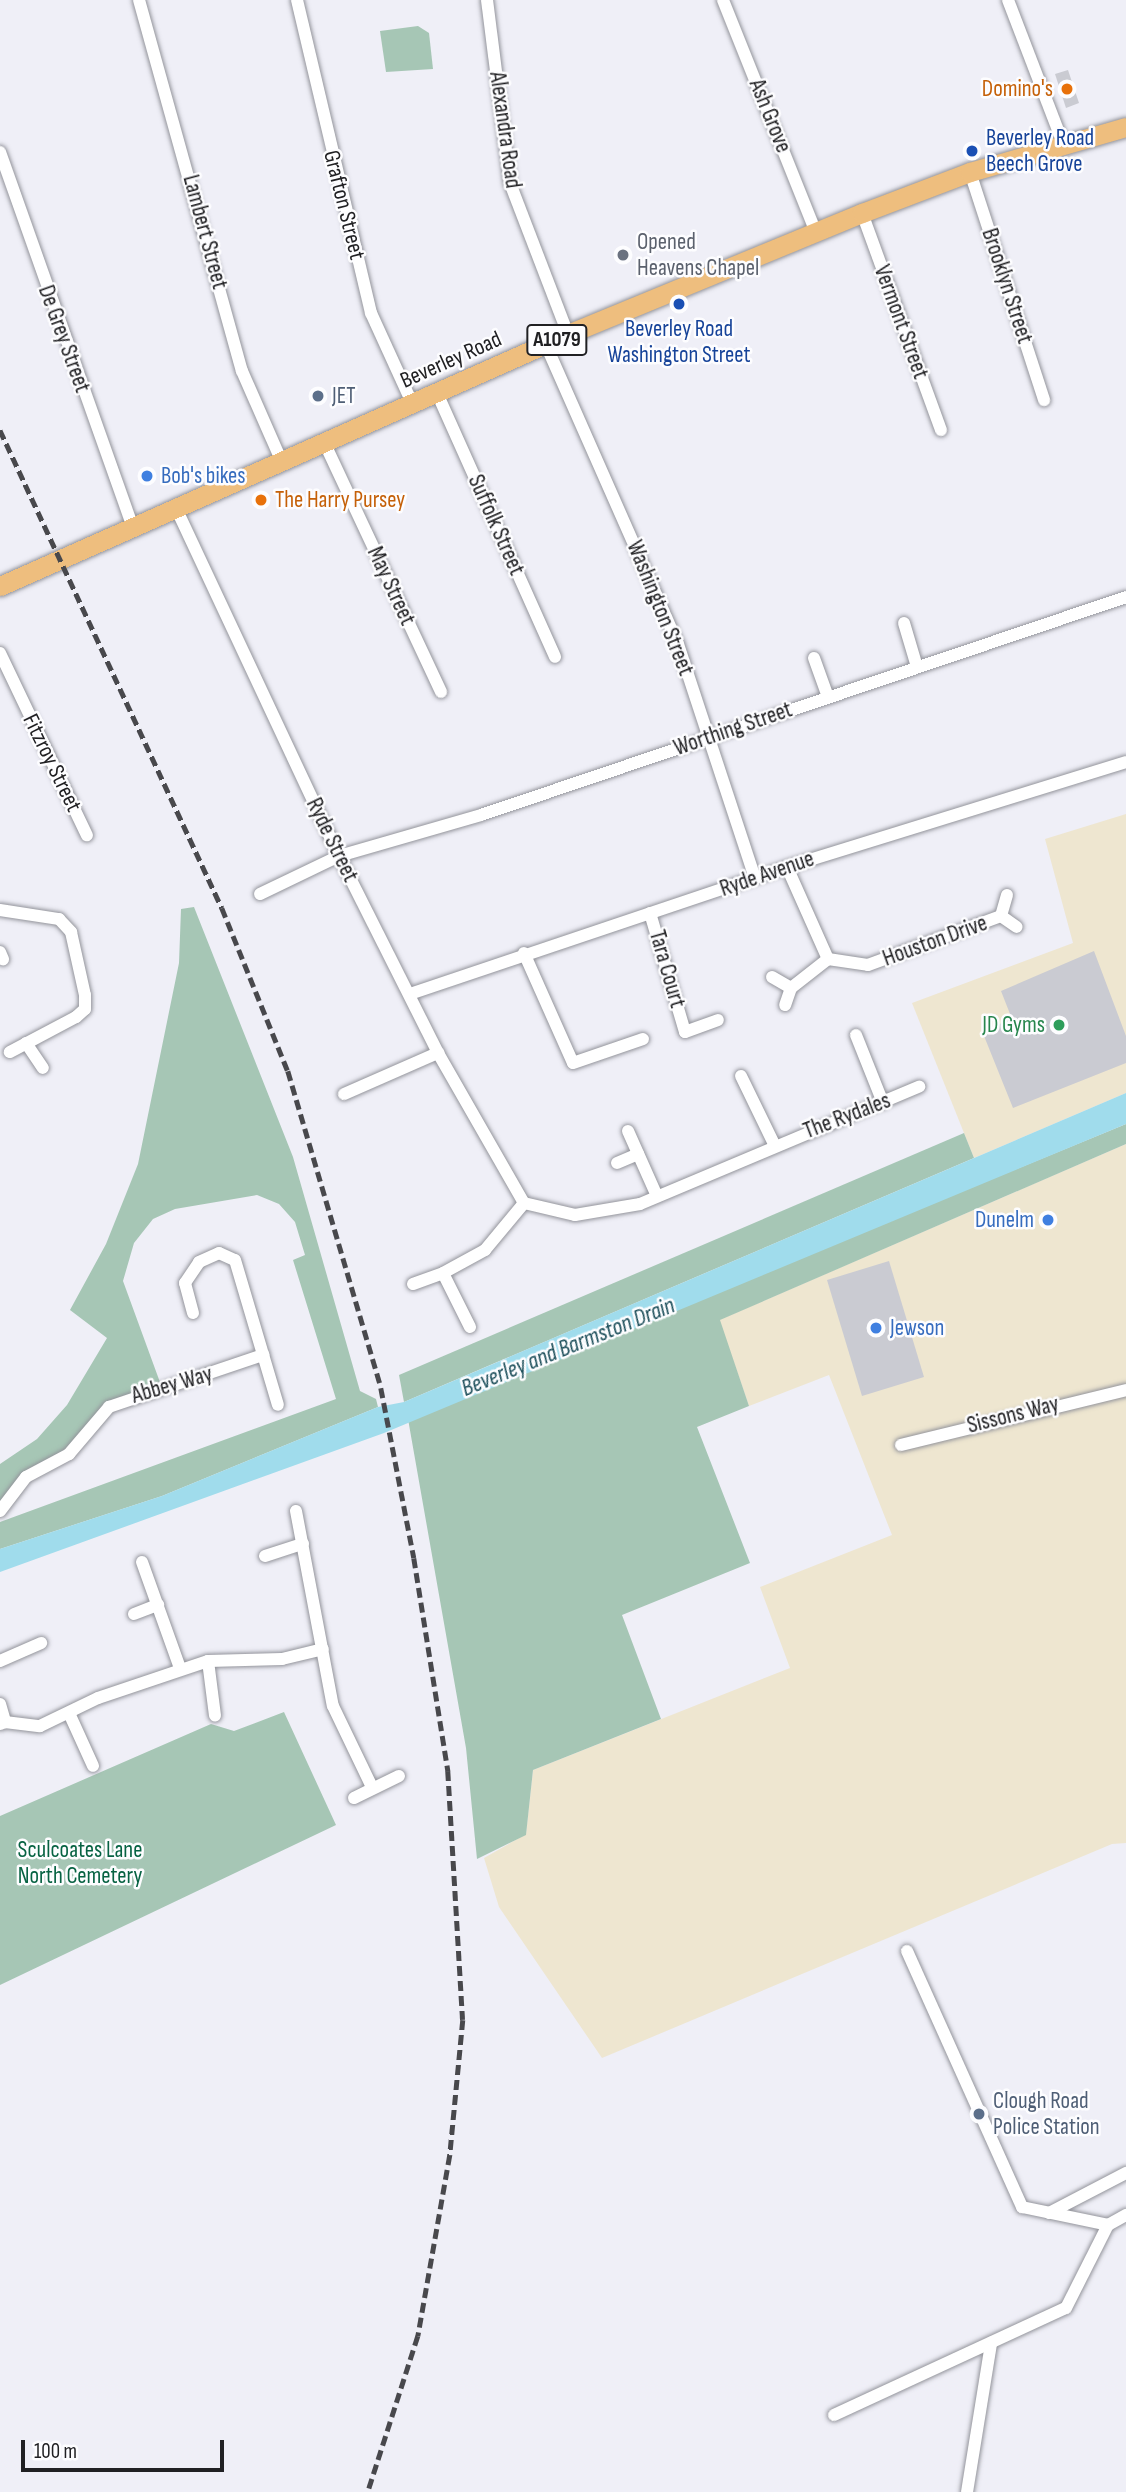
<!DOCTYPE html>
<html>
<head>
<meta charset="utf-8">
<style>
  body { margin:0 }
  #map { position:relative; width:1126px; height:2492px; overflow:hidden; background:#efeff7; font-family:"Sofia Sans Condensed",sans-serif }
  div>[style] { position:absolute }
  .commercial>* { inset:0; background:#eee6d0 }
  .green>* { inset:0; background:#a6c6b5 }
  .water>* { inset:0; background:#a0dcec }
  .building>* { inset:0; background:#cacbd2 }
  .roads { filter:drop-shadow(0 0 2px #93949b) drop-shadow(0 0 2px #93949b) }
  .minor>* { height:12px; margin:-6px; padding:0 6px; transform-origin:6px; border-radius:6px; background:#fff }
  .primary>* { height:19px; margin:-9.5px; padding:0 9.5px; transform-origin:9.5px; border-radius:9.5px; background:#eebe7e }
  .rail>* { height:4.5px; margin-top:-2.25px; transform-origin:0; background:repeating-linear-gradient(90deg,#48484c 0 10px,transparent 0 15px) }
  .dots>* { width:19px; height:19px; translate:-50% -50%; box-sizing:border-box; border:4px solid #fdfdff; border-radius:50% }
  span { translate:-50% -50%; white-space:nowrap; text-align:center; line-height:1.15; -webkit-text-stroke:5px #fdfdff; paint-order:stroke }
  .shield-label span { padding:2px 5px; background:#fdfdff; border:2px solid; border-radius:5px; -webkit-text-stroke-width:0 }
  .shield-label { font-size:21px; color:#202023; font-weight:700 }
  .food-label { font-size:23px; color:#c56008 }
  .right { translate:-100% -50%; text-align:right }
  .left { translate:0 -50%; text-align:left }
  .street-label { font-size:23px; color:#202023 }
  .transit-label { font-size:23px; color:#164399 }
  .worship-label { font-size:23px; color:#5b616d }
  .service-label { font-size:23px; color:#4e5e75 }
  .shop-label { font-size:23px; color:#366cbe }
  .leisure-label { font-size:23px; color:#27864d }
  .park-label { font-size:23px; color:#066242 }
  .water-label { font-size:24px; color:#1a4d59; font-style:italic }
  .scale { position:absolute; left:21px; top:2440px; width:203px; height:32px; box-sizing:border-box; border:4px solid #202023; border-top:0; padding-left:9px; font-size:21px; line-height:24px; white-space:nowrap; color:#202023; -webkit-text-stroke:5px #fdfdff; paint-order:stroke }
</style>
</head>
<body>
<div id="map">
  <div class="commercial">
    <i style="clip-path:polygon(1126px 814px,1126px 1093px,974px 1158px,912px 1003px,1073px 943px,1045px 839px)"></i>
    <i style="clip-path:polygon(1126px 1144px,1126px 1843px,1112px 1844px,602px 2058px,499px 1907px,484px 1858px,526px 1834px,533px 1770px,790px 1668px,760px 1587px,892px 1535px,829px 1375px,749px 1406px,719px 1320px)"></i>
  </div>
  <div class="green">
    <i style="clip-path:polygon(418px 26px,429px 33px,433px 69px,386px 72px,380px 31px)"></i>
    <i style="clip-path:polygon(194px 907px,293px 1157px,360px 1391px,376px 1399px,378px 1407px,162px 1496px,0 1549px,0 1522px,336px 1399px,293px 1260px,305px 1255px,295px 1222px,279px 1204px,257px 1195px,175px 1209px,153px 1219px,134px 1243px,123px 1281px,161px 1385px,107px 1403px,79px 1441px,0 1505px,0 1464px,37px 1439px,67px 1405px,107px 1338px,70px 1310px,106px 1244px,138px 1164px,179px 963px,181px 909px)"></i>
    <i style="clip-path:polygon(1126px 1124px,1126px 1144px,720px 1320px,749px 1406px,697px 1427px,750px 1563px,622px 1615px,661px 1719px,533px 1770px,526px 1835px,477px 1859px,466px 1748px,408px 1419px)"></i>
    <i style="clip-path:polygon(964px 1133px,974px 1158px,404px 1402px,399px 1375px)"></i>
    <i style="clip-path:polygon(284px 1712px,336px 1825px,0 1985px,0 1816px,211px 1724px,234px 1731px)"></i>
  </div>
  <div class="water">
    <i style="clip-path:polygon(1126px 1093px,1126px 1124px,384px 1433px,0 1572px,0 1549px,162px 1496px,378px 1407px,404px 1402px)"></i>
  </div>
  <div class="building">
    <i style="clip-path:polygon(1068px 70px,1079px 103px,1066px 108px,1055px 74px)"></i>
    <i style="clip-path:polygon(1094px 951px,1126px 1036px,1126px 1063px,1013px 1108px,982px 1031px,1012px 1019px,1001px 991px)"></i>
    <i style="clip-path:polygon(889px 1261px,924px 1377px,862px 1396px,827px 1280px)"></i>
  </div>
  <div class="roads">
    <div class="minor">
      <i style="left:139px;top:0;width:385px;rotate:74.5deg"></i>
      <i style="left:242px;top:371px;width:97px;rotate:66.3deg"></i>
      <i style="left:297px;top:0;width:322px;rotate:76.7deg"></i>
      <i style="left:371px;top:313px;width:99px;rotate:65.5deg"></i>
      <i style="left:487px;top:0;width:184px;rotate:82.8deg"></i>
      <i style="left:510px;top:183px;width:162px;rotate:69deg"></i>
      <i style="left:723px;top:0;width:250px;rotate:68.2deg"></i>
      <i style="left:1008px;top:0;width:153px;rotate:69deg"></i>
      <i style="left:0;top:152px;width:395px;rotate:70.5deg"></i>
      <i style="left:970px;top:172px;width:240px;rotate:72deg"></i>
      <i style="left:862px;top:213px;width:231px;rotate:70deg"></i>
      <i style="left:546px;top:345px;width:327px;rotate:66.2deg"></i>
      <i style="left:678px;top:644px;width:246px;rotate:71.8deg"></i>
      <i style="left:437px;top:393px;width:289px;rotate:65.9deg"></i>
      <i style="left:324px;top:442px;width:276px;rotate:64.9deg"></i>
      <i style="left:175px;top:506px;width:387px;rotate:64.9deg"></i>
      <i style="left:339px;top:856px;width:220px;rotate:63.3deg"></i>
      <i style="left:438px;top:1053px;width:173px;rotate:60.2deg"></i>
      <i style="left:524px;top:1203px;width:52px;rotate:13.2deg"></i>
      <i style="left:575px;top:1215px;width:66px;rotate:-9.6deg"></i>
      <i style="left:640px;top:1204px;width:303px;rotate:-22.8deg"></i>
      <i style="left:904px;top:623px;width:46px;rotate:73.5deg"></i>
      <i style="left:0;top:653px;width:202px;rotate:64.5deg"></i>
      <i style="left:814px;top:658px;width:41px;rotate:70.3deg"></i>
      <i style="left:787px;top:867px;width:101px;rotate:66deg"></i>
      <i style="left:828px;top:959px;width:40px;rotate:8.5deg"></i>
      <i style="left:868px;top:965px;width:142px;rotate:-20.2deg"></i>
      <i style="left:260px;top:894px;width:88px;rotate:-25.7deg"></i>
      <i style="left:339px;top:856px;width:148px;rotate:-16.1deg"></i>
      <i style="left:481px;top:815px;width:681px;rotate:-18.67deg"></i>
      <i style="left:1007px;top:895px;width:22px;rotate:106deg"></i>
      <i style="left:1001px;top:916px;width:19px;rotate:35deg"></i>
      <i style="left:0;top:910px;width:60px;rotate:8.7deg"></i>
      <i style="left:59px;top:919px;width:18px;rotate:47deg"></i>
      <i style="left:71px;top:932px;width:65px;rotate:77.5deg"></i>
      <i style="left:85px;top:995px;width:14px;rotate:90deg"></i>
      <i style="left:85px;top:1009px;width:12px;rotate:138deg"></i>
      <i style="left:76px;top:1017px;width:75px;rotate:152.1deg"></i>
      <i style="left:650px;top:913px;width:124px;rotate:73.6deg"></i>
      <i style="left:685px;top:1032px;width:35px;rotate:-20deg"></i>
      <i style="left:0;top:952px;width:8px;rotate:67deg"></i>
      <i style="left:524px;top:953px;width:120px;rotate:66deg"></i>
      <i style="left:573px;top:1063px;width:74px;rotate:-18.9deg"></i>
      <i style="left:772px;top:977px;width:22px;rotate:30deg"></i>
      <i style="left:791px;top:988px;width:18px;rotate:109deg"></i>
      <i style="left:791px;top:988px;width:47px;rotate:-38.1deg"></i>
      <i style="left:410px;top:994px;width:398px;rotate:-18.6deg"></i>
      <i style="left:787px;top:867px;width:355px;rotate:-17.2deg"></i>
      <i style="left:856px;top:1035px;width:73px;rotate:68.3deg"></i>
      <i style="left:26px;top:1043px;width:30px;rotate:56deg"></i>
      <i style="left:741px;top:1076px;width:76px;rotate:64.1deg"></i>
      <i style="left:344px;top:1094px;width:103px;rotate:-23.6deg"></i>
      <i style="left:628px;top:1131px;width:71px;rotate:66deg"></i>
      <i style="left:617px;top:1163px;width:23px;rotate:-23deg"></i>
      <i style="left:413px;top:1284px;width:32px;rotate:-20deg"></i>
      <i style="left:193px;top:1313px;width:31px;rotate:-105deg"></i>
      <i style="left:185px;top:1283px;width:25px;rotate:-56deg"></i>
      <i style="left:199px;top:1262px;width:22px;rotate:-24deg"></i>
      <i style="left:219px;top:1253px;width:17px;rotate:24deg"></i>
      <i style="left:235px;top:1260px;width:151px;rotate:73.5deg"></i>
      <i style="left:470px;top:1327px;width:60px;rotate:-116.6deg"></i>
      <i style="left:443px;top:1273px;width:48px;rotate:-28.7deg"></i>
      <i style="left:485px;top:1250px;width:61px;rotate:-50.3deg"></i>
      <i style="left:901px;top:1445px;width:232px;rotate:-13.7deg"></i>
      <i style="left:0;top:1511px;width:43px;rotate:-52.6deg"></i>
      <i style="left:26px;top:1477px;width:49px;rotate:-28.1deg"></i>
      <i style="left:69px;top:1454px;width:62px;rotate:-49.6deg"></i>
      <i style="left:109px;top:1407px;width:163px;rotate:-18.7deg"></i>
      <i style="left:296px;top:1511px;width:198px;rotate:79.3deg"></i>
      <i style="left:333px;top:1706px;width:88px;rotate:64.3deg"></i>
      <i style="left:265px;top:1556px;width:40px;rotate:-18deg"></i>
      <i style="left:142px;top:1562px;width:113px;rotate:70.3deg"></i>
      <i style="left:134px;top:1614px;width:26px;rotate:-21deg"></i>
      <i style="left:0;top:1661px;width:45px;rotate:-23.7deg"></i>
      <i style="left:208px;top:1661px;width:55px;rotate:82.7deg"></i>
      <i style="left:0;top:1704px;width:19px;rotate:74deg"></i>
      <i style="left:5px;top:1722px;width:5px;rotate:158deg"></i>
      <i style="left:69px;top:1713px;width:58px;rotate:65.6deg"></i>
      <i style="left:5px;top:1722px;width:35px;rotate:7deg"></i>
      <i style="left:40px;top:1726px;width:64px;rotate:-25.8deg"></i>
      <i style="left:98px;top:1698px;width:116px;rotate:-18.6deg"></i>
      <i style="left:208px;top:1661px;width:74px;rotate:-1.5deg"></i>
      <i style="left:282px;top:1659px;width:42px;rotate:-13.7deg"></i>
      <i style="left:354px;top:1798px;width:50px;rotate:-26.1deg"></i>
      <i style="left:907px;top:1951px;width:281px;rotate:65.8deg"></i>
      <i style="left:1022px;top:2207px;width:88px;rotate:11.8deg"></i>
      <i style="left:1108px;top:2225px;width:21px;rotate:-29deg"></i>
      <i style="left:1049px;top:2213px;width:87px;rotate:-27.5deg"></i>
      <i style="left:834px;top:2415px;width:255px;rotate:-24.8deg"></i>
      <i style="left:1066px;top:2308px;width:93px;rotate:-63.2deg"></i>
      <i style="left:967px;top:2492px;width:151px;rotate:-80.8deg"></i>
    </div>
    <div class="primary">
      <i style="left:0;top:586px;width:621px;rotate:-23.93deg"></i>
      <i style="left:568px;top:334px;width:318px;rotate:-22.4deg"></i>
      <i style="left:862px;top:213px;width:116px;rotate:-20.8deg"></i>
      <i style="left:970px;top:172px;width:162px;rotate:-16.1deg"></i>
    </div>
  </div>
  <div class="rail">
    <i style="left:0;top:430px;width:527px;rotate:65.09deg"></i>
    <i style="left:222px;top:908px;width:176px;rotate:68deg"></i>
    <i style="left:288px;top:1071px;width:330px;rotate:73.6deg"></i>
    <i style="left:381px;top:1388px;width:173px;rotate:79deg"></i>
    <i style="left:414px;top:1558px;width:216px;rotate:80.9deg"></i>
    <i style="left:448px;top:1771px;width:249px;rotate:86.6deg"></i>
    <i style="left:463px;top:2020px;width:136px;rotate:95.5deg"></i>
    <i style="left:450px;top:2155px;width:184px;rotate:100deg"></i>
    <i style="left:418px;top:2336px;width:164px;rotate:107.8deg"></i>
  </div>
  <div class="dots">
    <i style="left:1067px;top:89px;background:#e8710a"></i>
    <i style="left:972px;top:151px;background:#1a4fb4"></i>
    <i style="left:623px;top:255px;background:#6b7280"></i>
    <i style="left:679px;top:304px;background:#1a4fb4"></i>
    <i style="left:318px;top:396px;background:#5c6f8a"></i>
    <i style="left:147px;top:476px;background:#3f7fe0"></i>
    <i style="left:261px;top:500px;background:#e8710a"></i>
    <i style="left:1059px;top:1025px;background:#2e9e5b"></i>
    <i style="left:1048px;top:1220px;background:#3f7fe0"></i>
    <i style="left:876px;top:1328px;background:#3f7fe0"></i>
    <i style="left:979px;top:2114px;background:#5c6f8a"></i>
  </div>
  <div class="shield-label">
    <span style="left:557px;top:340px">A1079</span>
  </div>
  <div class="food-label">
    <span class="right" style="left:1053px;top:89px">Domino's</span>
    <span class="left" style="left:275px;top:500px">The Harry Pursey</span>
  </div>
  <div class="street-label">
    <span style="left:770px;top:116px;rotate:68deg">Ash Grove</span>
    <span style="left:505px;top:130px;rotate:82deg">Alexandra Road</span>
    <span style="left:344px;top:205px;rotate:76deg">Grafton Street</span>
    <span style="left:205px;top:232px;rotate:75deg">Lambert Street</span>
    <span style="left:1007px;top:286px;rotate:72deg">Brooklyn Street</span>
    <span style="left:901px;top:322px;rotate:70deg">Vermont Street</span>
    <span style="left:64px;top:339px;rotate:70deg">De Grey Street</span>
    <span style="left:451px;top:360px;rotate:-24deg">Beverley Road</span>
    <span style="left:496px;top:525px;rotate:66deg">Suffolk Street</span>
    <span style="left:391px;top:586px;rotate:65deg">May Street</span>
    <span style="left:660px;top:608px;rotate:68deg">Washington Street</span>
    <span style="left:733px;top:729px;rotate:-19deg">Worthing Street</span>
    <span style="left:52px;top:763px;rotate:64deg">Fitzroy Street</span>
    <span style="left:332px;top:840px;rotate:64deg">Ryde Street</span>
    <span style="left:767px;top:874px;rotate:-19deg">Ryde Avenue</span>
    <span style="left:935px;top:941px;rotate:-20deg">Houston Drive</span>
    <span style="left:667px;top:969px;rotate:74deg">Tara Court</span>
    <span style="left:847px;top:1116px;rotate:-21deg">The Rydales</span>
    <span style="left:172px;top:1385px;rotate:-16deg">Abbey Way</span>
    <span style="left:1013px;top:1415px;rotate:-14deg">Sissons Way</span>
  </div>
  <div class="transit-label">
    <span class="left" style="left:986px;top:151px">Beverley Road<br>Beech Grove</span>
    <span style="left:679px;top:342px">Beverley Road<br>Washington Street</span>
  </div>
  <div class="worship-label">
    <span class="left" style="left:637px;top:255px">Opened<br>Heavens Chapel</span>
  </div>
  <div class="service-label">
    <span class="left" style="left:332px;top:396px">JET</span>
    <span class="left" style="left:993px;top:2114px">Clough Road<br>Police Station</span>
  </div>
  <div class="shop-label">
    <span class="left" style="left:161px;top:476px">Bob's bikes</span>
    <span class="right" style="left:1034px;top:1220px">Dunelm</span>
    <span class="left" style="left:890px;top:1328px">Jewson</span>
  </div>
  <div class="leisure-label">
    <span class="right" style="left:1045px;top:1025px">JD Gyms</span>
  </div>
  <div class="park-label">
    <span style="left:80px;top:1863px">Sculcoates Lane<br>North Cemetery</span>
  </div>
  <div class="water-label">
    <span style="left:568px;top:1347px;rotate:-22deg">Beverley and Barmston Drain</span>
  </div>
  <div class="scale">100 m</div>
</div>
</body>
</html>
